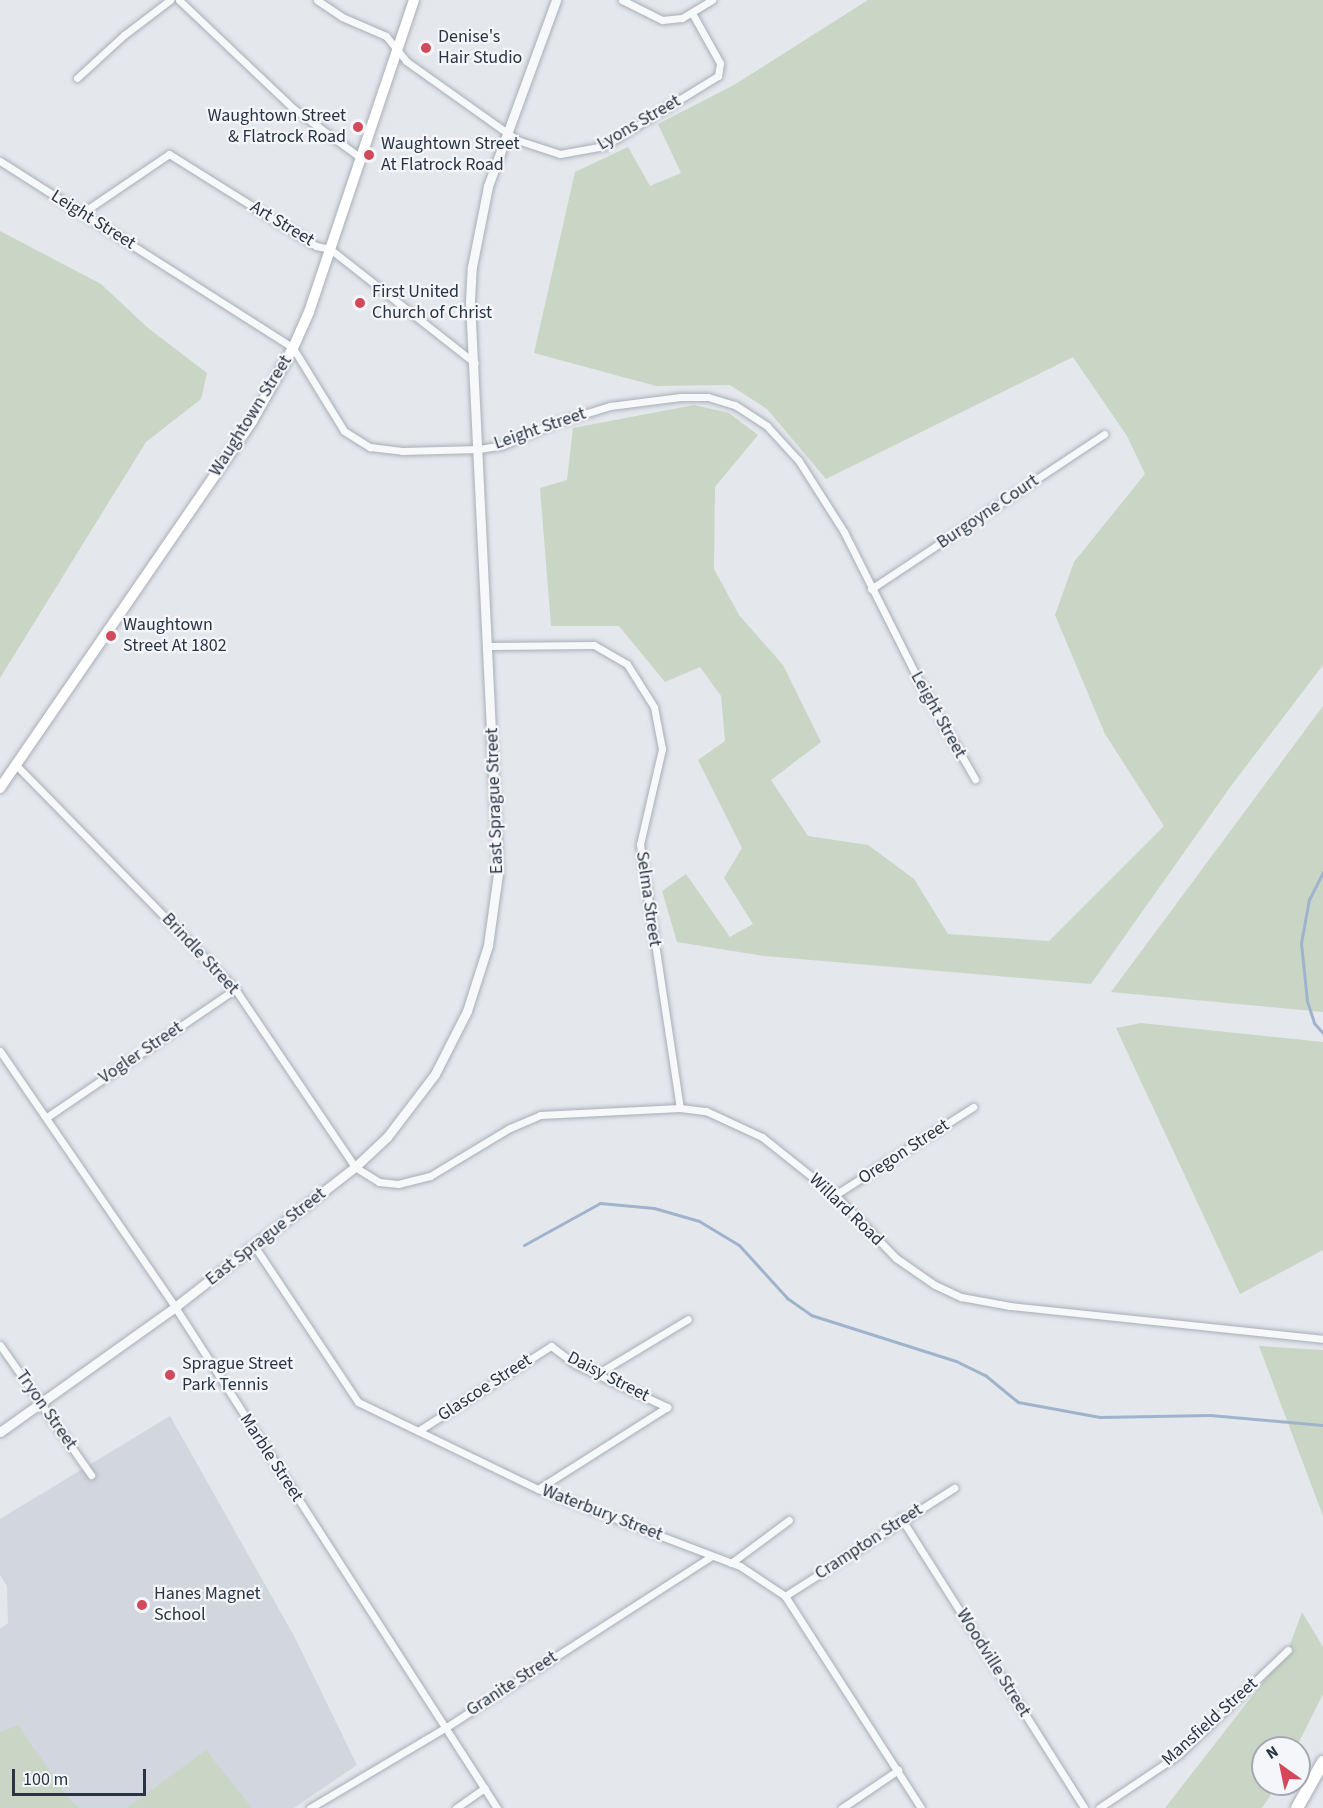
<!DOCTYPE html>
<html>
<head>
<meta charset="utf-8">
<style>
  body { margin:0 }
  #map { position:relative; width:1323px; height:1808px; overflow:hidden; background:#e4e7ec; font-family:"Source Sans 3",sans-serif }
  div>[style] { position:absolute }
  .built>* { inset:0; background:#d2d6de }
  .green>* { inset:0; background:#c9d6c5 }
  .stream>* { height:3px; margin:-1.5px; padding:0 1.5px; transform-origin:1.5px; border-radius:1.5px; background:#9fb4cc }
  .roads { filter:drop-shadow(0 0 2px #a9aeb7) drop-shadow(0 0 2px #a9aeb7) }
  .minor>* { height:7px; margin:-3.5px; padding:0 3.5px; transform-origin:3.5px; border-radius:3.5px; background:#f7f8fa }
  .tertiary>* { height:9px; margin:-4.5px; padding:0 4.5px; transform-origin:4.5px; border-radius:4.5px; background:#f7f8fa }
  .primary>* { height:10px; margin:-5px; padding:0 5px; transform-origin:5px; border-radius:5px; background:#fff }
  .motorway>* { height:12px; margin:-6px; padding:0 6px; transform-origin:6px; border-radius:6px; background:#fff }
  .dots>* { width:16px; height:16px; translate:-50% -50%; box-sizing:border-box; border:3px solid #f4f6f9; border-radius:50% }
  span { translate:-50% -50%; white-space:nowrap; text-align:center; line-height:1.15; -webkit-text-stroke:4.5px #f4f6f9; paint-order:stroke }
  .poi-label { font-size:18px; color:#2b3445 }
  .left { translate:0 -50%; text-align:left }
  .right { translate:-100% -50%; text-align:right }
  .street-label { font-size:18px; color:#2b3445 }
  .north { position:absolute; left:1251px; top:1736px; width:60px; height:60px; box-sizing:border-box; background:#f4f6f9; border:2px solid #a4a8b1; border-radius:50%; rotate:327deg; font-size:16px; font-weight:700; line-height:24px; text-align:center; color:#2b3445 }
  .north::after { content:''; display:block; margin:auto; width:21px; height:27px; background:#d1495b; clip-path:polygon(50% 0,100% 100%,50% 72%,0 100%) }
  .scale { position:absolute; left:12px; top:1769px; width:134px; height:27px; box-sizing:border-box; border:3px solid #2b3445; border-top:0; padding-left:8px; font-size:18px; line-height:21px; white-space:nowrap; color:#2b3445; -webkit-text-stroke:4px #f4f6f9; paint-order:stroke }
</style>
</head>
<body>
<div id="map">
  <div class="built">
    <i style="clip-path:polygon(170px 1416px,294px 1636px,357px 1765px,294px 1808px,50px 1808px,0 1743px,0 1629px,8px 1623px,7px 1586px,0 1575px,0 1519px)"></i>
  </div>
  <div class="green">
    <i style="clip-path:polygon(868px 0,1323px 0,1323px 665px,1231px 786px,1091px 984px,764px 956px,677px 942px,662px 891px,686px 874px,730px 937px,753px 924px,724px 878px,742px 848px,698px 760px,725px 741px,721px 696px,700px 667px,665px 682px,619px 626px,551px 626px,540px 488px,567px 480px,573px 428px,694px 405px,729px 413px,758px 435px,715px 487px,714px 569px,739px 615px,783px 665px,821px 742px,771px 780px,808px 836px,868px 845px,914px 879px,948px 934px,1049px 941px,1164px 826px,1105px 734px,1055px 615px,1074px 562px,1145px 474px,1127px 436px,1073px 357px,826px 479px,767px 409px,730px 385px,656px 386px,534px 353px,575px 172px,628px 147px,650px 186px,681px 173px,658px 124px,734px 85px)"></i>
    <i style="clip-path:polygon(0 231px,101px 284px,148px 328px,207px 373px,201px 399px,146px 442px,0 678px)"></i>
    <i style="clip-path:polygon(1323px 706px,1323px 1012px,1111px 992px)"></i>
    <i style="clip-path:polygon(1141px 1023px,1323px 1042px,1323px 1250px,1240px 1294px,1116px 1028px)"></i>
    <i style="clip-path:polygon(1259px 1346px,1323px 1350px,1323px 1516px)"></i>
    <i style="clip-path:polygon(1302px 1612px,1323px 1647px,1323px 1694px,1296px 1748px,1263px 1748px,1263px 1784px,1278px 1784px,1262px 1808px,1165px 1808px,1288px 1650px)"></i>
    <i style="clip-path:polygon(18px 1725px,69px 1799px,79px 1808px,0 1808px,0 1732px)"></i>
    <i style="clip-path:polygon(206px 1750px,252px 1808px,127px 1808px)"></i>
  </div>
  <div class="stream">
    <i style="left:1323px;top:872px;width:30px;rotate:117deg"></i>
    <i style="left:1309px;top:899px;width:45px;rotate:100.3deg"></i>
    <i style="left:1301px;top:943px;width:58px;rotate:84.1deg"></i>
    <i style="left:1307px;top:1001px;width:23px;rotate:72deg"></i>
    <i style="left:1314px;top:1023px;width:13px;rotate:48deg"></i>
    <i style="left:524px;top:1245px;width:87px;rotate:-28.9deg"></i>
    <i style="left:600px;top:1203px;width:54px;rotate:5.3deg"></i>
    <i style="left:654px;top:1208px;width:47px;rotate:16.1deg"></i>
    <i style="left:699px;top:1221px;width:47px;rotate:31deg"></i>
    <i style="left:739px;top:1245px;width:72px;rotate:47.8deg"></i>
    <i style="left:787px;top:1298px;width:29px;rotate:35deg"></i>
    <i style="left:811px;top:1315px;width:152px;rotate:17.6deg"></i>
    <i style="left:956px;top:1361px;width:32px;rotate:26deg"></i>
    <i style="left:985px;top:1375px;width:43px;rotate:39.3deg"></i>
    <i style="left:1018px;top:1402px;width:83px;rotate:10.4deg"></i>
    <i style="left:1100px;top:1417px;width:110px;rotate:-1deg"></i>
    <i style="left:1210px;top:1415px;width:113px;rotate:5.1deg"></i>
  </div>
  <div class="roads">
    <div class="minor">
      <i style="left:179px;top:0;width:158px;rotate:43.5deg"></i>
      <i style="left:294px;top:109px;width:83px;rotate:36.2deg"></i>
      <i style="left:317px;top:0;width:30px;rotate:34deg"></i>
      <i style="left:342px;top:17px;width:48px;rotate:23.4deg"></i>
      <i style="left:386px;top:36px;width:32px;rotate:51deg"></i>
      <i style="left:406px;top:61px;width:136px;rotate:35.4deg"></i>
      <i style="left:517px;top:140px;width:45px;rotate:18deg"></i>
      <i style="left:560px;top:154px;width:45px;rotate:-10.3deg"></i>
      <i style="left:604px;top:146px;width:134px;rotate:-31.6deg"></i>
      <i style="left:718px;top:76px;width:13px;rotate:-81deg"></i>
      <i style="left:720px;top:63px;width:57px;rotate:-119.2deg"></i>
      <i style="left:622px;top:0;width:45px;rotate:26.6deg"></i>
      <i style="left:662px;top:20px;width:20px;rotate:-6deg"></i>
      <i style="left:682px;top:18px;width:35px;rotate:-31deg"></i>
      <i style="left:77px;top:78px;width:64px;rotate:-42.5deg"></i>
      <i style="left:124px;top:35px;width:58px;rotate:-37.3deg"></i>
      <i style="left:0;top:161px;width:348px;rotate:32.5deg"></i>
      <i style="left:293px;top:348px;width:97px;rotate:58.4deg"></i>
      <i style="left:344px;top:431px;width:31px;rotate:32deg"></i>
      <i style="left:370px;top:447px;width:32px;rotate:7deg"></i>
      <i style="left:402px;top:451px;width:77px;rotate:-1.5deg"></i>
      <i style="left:479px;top:449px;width:24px;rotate:-9deg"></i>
      <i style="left:503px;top:445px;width:56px;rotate:-22.9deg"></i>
      <i style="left:555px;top:423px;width:58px;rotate:-17.2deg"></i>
      <i style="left:610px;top:406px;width:71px;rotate:-7.3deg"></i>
      <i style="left:680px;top:397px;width:28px"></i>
      <i style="left:708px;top:397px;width:28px;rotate:17deg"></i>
      <i style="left:735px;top:405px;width:38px;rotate:33deg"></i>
      <i style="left:767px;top:426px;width:47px;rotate:47.6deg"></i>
      <i style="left:799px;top:461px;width:84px;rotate:57.6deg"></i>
      <i style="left:844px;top:532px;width:169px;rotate:63.3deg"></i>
      <i style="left:920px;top:683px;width:111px;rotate:60.2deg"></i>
      <i style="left:82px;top:213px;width:105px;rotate:-34.1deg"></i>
      <i style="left:169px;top:154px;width:173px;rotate:32deg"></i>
      <i style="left:316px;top:246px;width:14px;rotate:12deg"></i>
      <i style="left:330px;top:249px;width:184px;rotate:38.2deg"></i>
      <i style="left:871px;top:589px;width:280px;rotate:-33.6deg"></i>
      <i style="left:489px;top:646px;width:105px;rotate:-0.5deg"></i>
      <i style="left:594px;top:645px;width:38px;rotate:30deg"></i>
      <i style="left:627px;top:664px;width:51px;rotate:57.9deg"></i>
      <i style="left:654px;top:707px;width:43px;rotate:79.2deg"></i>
      <i style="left:662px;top:749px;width:98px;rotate:103deg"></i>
      <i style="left:640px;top:844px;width:267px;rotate:81.4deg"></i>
      <i style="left:16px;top:765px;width:313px;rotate:45.6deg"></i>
      <i style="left:235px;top:989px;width:215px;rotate:56deg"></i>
      <i style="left:355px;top:1167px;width:28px;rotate:32deg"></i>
      <i style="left:379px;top:1182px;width:19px;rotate:6deg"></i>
      <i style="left:398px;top:1184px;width:33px;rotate:-14deg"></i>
      <i style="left:430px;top:1176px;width:93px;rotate:-31deg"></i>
      <i style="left:510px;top:1128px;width:33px;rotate:-23deg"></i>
      <i style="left:540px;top:1115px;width:140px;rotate:-2.9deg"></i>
      <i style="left:680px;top:1108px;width:26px;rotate:7deg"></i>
      <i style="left:706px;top:1111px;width:62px;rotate:24.9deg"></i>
      <i style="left:762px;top:1137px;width:93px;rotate:38.5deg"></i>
      <i style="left:835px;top:1195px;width:88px;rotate:45.9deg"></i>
      <i style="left:896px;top:1258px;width:47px;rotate:34.7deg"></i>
      <i style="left:935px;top:1285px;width:29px;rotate:25deg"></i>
      <i style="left:961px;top:1297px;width:50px;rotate:10.4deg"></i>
      <i style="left:1010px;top:1306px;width:315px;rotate:6deg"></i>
      <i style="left:0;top:1051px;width:310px;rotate:55.6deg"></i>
      <i style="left:175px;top:1307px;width:596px;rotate:57.27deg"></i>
      <i style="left:47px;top:1117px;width:227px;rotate:-34.2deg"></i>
      <i style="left:835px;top:1195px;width:164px;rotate:-32.5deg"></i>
      <i style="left:255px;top:1247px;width:186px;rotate:56.4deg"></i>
      <i style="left:358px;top:1402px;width:200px;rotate:25.8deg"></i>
      <i style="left:538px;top:1489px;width:216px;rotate:20.9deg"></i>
      <i style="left:740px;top:1566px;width:54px;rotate:33.7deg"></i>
      <i style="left:785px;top:1596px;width:252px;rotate:57.3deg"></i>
      <i style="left:0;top:1345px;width:159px;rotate:55deg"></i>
      <i style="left:597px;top:1374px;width:106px;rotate:-31.1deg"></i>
      <i style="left:418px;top:1431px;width:158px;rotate:-32.6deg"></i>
      <i style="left:551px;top:1346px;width:30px;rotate:37deg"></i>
      <i style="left:575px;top:1364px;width:102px;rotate:25.1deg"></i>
      <i style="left:538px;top:1489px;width:153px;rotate:-32.4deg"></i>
      <i style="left:901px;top:1518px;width:343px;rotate:57.7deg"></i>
      <i style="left:731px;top:1563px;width:72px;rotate:-36.6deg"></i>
      <i style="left:785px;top:1596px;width:201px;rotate:-32.6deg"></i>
      <i style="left:310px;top:1808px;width:161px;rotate:-30.7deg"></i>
      <i style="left:448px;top:1726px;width:314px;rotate:-32.8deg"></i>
      <i style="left:456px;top:1808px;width:35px;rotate:-35deg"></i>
      <i style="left:842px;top:1808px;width:68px;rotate:-34.2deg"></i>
      <i style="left:1099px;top:1808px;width:95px;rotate:-33.9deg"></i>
      <i style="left:1178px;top:1755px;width:152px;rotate:-43.7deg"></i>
    </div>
    <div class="tertiary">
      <i style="left:0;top:1432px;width:215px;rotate:-35.5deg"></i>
      <i style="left:175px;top:1307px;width:228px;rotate:-37.9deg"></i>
      <i style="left:355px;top:1167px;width:44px;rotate:-43.2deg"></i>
      <i style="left:387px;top:1137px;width:79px;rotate:-52.7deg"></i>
      <i style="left:435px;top:1074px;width:71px;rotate:-63.1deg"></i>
      <i style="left:467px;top:1011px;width:69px;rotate:-72.3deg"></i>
      <i style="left:488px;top:945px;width:72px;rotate:-82deg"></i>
      <i style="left:498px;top:874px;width:574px;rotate:-92.8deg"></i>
      <i style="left:470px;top:301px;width:34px;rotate:-87deg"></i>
      <i style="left:472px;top:267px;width:83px;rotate:-78.8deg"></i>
      <i style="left:488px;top:186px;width:198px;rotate:-69.9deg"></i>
    </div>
    <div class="primary">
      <i style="left:0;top:788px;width:445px;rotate:-55.5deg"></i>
      <i style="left:252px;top:421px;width:84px;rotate:-60.7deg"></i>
      <i style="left:293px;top:348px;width:39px;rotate:-66deg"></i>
      <i style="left:309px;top:312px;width:329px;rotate:-71.4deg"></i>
    </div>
    <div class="motorway">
      <i style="left:1297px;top:1808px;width:53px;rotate:-60.5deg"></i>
    </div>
  </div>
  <div class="dots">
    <i style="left:426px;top:48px;background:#d1495b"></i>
    <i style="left:358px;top:127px;background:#d1495b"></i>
    <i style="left:369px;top:155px;background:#d1495b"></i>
    <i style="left:360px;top:303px;background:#d1495b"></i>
    <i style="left:111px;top:636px;background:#d1495b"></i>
    <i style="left:170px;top:1375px;background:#d1495b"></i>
    <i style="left:142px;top:1605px;background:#d1495b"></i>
  </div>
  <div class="poi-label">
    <span class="left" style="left:438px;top:48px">Denise's<br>Hair Studio</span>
    <span class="right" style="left:346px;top:127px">Waughtown Street<br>&amp; Flatrock Road</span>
    <span class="left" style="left:381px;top:155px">Waughtown Street<br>At Flatrock Road</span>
    <span class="left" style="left:372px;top:303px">First United<br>Church of Christ</span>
    <span class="left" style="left:123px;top:636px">Waughtown<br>Street At 1802</span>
    <span class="left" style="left:182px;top:1375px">Sprague Street<br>Park Tennis</span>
    <span class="left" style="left:154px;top:1605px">Hanes Magnet<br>School</span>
  </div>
  <div class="street-label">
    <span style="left:639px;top:123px;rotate:-30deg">Lyons Street</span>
    <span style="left:93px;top:220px;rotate:32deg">Leight Street</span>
    <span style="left:282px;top:224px;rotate:31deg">Art Street</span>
    <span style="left:251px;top:416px;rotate:-58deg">Waughtown Street</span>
    <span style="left:540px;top:429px;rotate:-19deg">Leight Street</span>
    <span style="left:988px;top:512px;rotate:-34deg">Burgoyne Court</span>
    <span style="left:938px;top:715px;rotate:61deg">Leight Street</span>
    <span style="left:495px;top:801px;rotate:-92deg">East Sprague Street</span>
    <span style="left:648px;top:899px;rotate:82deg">Selma Street</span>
    <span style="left:200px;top:954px;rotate:47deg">Brindle Street</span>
    <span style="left:141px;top:1053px;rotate:-34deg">Vogler Street</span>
    <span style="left:904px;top:1152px;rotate:-33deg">Oregon Street</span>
    <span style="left:846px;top:1210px;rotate:44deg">Willard Road</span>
    <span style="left:266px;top:1237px;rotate:-38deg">East Sprague Street</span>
    <span style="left:608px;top:1377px;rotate:27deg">Daisy Street</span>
    <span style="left:485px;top:1388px;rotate:-33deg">Glascoe Street</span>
    <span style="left:46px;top:1410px;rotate:55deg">Tryon Street</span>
    <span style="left:271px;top:1458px;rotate:57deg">Marble Street</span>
    <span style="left:602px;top:1513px;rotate:21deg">Waterbury Street</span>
    <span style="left:869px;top:1542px;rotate:-33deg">Crampton Street</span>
    <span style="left:993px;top:1663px;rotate:58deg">Woodville Street</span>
    <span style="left:512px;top:1684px;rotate:-33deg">Granite Street</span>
    <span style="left:1210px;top:1722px;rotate:-42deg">Mansfield Street</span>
  </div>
  <div class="north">N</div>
  <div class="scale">100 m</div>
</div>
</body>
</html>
